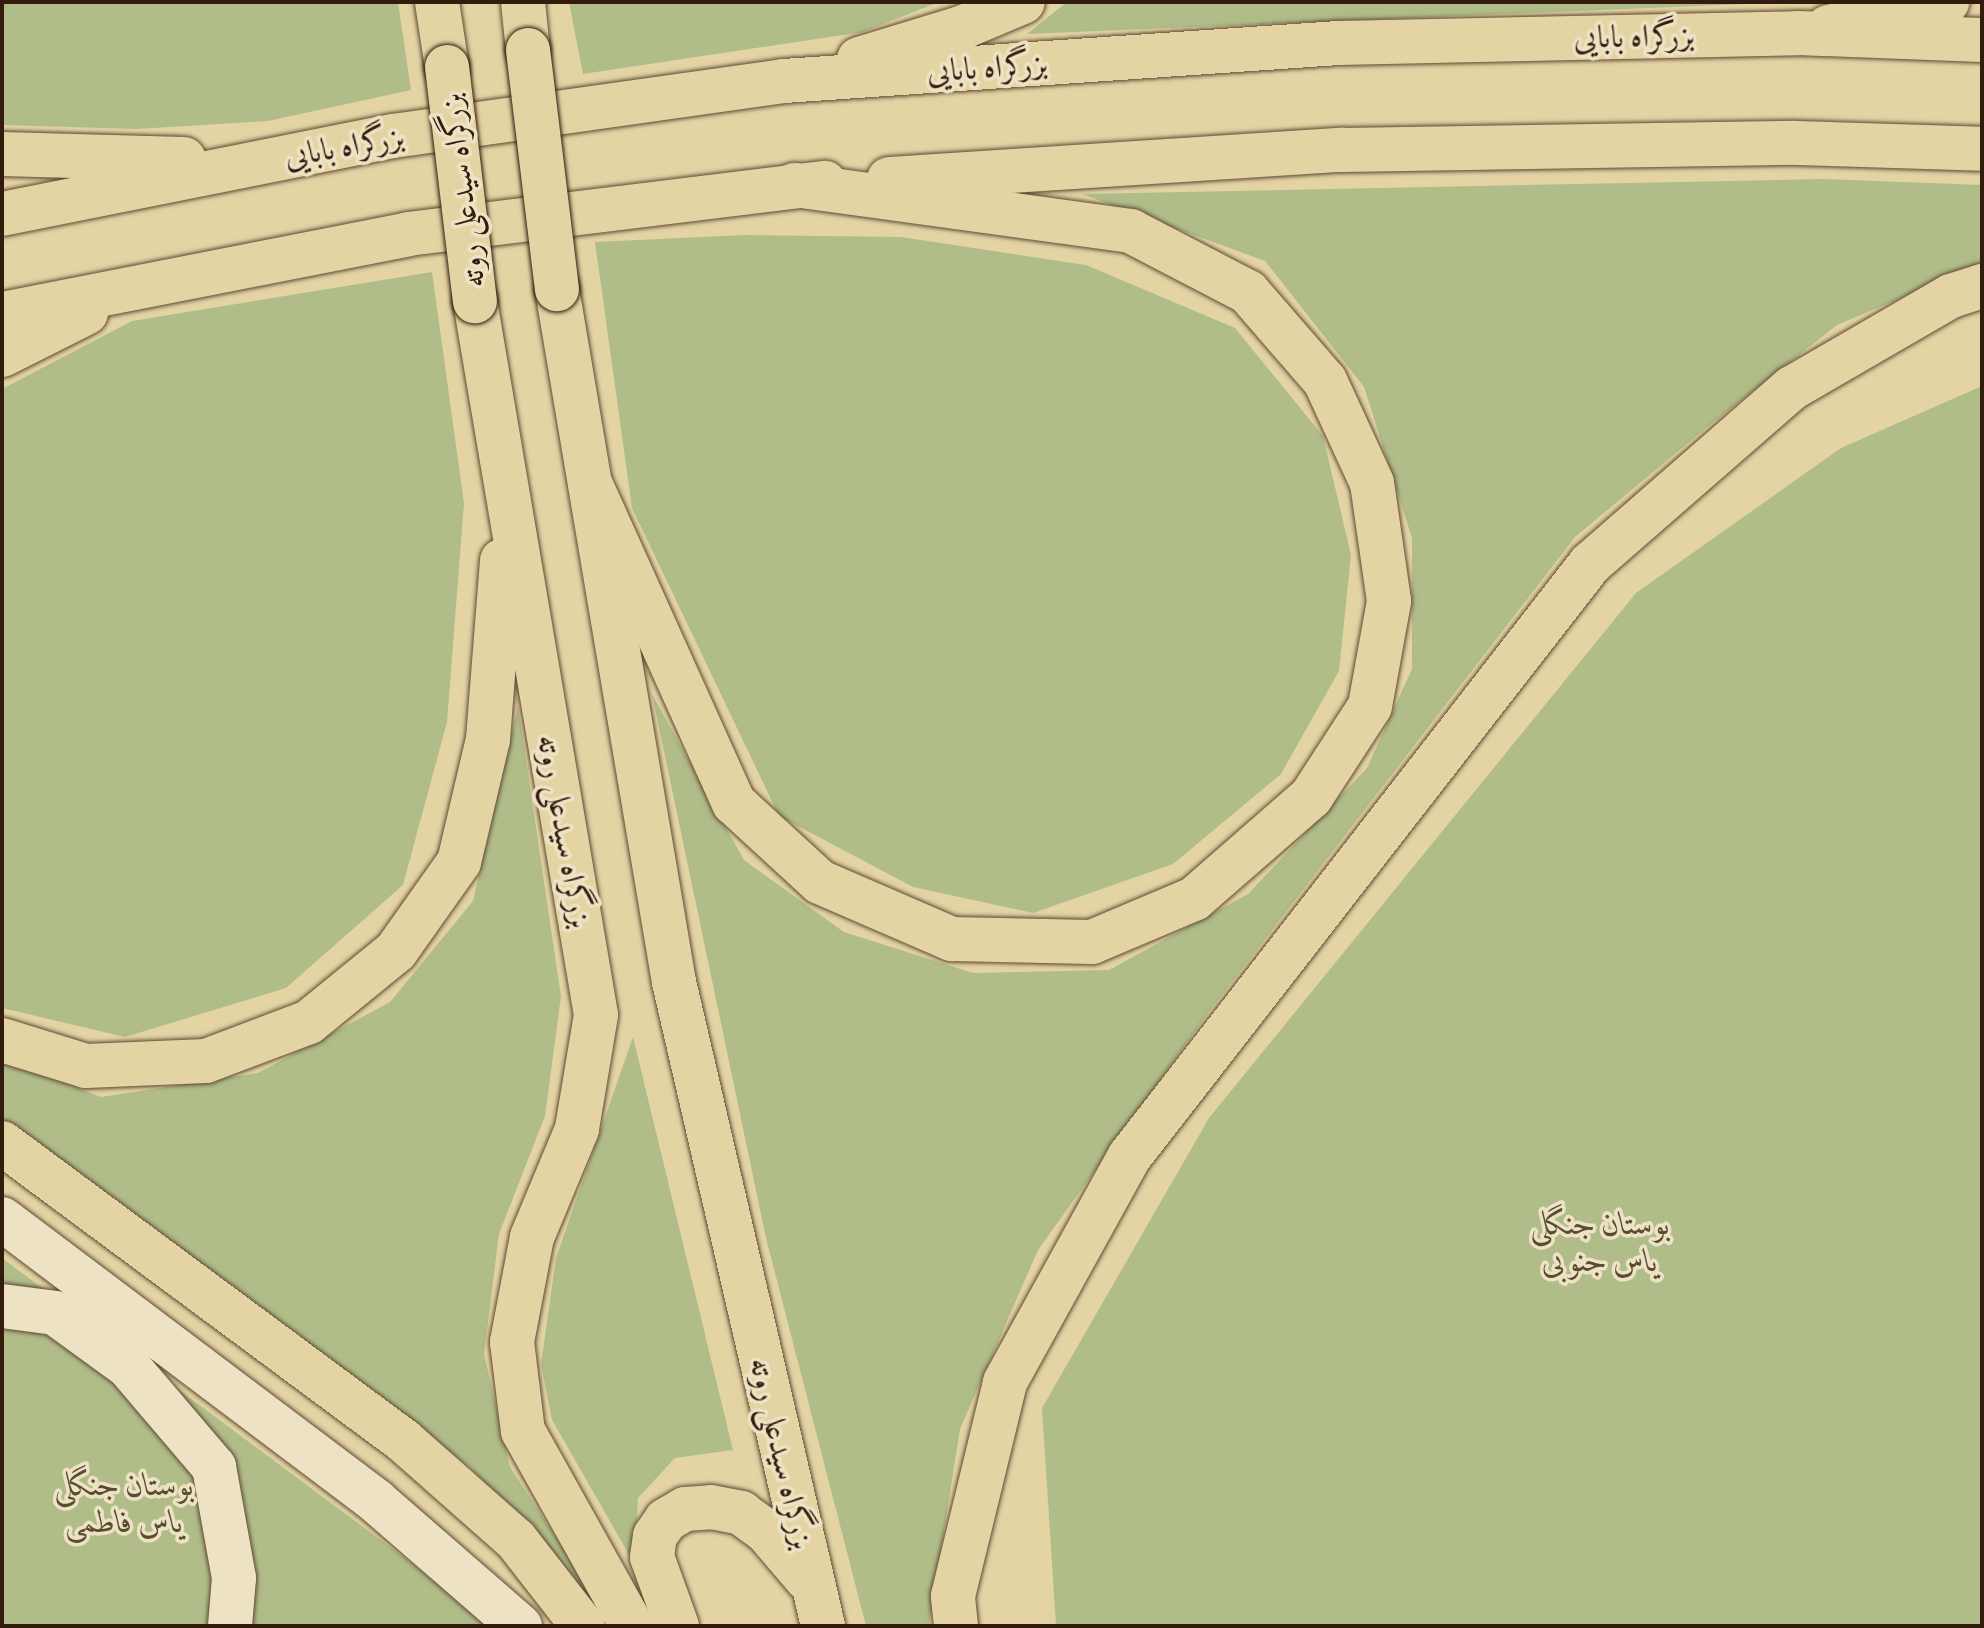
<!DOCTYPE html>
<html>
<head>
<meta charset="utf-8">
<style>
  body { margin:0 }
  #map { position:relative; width:1984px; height:1628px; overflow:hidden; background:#e4d4a4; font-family:Alegreya,Amiri,serif }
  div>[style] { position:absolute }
  .green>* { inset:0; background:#b0bd89 }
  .roads { filter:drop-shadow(0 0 2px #5f4934) drop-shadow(0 0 2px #5f4934) }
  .minor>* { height:44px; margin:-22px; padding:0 22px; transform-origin:22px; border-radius:22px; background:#ede3c4 }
  .major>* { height:44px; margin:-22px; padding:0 22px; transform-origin:22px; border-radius:22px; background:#e4d4a4 }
  .highway>* { height:44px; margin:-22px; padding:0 22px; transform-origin:22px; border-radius:22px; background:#e4d4a4 }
  .bridges { filter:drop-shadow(0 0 2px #331b0e) drop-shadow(0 0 2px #331b0e) }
  .highway-bridge>* { height:44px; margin:-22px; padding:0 22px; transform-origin:22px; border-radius:22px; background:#e4d4a4 }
  span { translate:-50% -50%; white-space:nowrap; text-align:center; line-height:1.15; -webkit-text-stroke:7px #ede3c4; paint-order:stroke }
  .street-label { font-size:32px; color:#331b0e }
  .park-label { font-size:32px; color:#584c33; font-style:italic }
  .frame { position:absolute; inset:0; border:4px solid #331b0e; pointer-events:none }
</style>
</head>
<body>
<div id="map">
  <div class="green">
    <i style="clip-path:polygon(2px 2px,398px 2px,411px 90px,268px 121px,137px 129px,2px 125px)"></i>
    <i style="clip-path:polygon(569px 2px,939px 2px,863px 32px,583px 74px)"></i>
    <i style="clip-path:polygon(1067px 2px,1791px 2px,1027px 34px)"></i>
    <i style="clip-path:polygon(1824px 179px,1982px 185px,1982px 264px,1837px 325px,1706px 428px,1575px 537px,1211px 1009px,1038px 1250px,960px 1429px,929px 1626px,866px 1626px,766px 1238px,652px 694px,744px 860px,844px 932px,973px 973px,1109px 970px,1248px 894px,1367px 768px,1412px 669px,1412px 538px,1364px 387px,1265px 261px,1082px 194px)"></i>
    <i style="clip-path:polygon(745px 235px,901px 237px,1086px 265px,1235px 328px,1323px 436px,1351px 555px,1339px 671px,1281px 774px,1173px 864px,1033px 913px,913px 887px,779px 816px,632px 508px,595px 242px)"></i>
    <i style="clip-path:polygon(432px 272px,464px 503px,447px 722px,403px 885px,286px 988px,125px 1037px,2px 1008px,2px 389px,132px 321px)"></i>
    <i style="clip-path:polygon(1982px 386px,1982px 1626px,1056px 1626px,1042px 1408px,1209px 1118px,1636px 593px,1841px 448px)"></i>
    <i style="clip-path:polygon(518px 706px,561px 996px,545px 1116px,499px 1234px,484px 1354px,510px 1467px,614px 1626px,470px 1467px,2px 1129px,2px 1058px,101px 1097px,258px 1073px,390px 1002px,473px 901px)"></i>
    <i style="clip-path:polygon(633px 1037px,733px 1450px,675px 1458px,638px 1498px,635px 1565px,552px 1420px,541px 1364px,556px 1258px)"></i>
    <i style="clip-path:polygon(2px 1258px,496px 1626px,2px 1626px)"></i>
  </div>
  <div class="roads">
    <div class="minor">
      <i style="left:2px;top:1219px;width:468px;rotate:37deg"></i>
      <i style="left:376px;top:1501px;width:191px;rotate:41deg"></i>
      <i style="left:2px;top:1306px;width:53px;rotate:7.5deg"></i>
      <i style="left:55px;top:1313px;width:90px;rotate:36deg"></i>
      <i style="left:128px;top:1366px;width:133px;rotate:49.6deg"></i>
      <i style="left:214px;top:1467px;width:113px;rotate:79.8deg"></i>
      <i style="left:234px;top:1578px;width:48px;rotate:94.8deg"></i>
    </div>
    <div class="major">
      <i style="left:1828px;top:27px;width:122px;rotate:-11.9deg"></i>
    </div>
    <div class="highway">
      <i style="left:437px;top:2px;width:66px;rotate:81.3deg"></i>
      <i style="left:523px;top:2px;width:48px;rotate:84.1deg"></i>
      <i style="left:859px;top:59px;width:107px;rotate:-16.9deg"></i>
      <i style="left:961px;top:28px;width:67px;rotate:-22.8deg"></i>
      <i style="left:2px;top:154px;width:182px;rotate:1.6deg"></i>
      <i style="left:889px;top:179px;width:454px;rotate:-3.7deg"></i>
      <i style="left:1342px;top:150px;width:454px;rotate:-0.9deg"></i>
      <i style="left:1796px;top:143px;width:186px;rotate:1.8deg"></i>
      <i style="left:2px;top:214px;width:399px;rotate:-11.3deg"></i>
      <i style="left:393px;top:136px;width:395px;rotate:-8deg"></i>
      <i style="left:784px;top:81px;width:555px;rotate:-3.92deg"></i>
      <i style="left:1338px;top:43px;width:460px;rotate:-1.2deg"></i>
      <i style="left:1798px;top:33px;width:184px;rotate:2.2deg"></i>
      <i style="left:557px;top:289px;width:703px;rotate:80.42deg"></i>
      <i style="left:674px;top:982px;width:661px;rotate:76.97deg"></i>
      <i style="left:475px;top:301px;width:724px;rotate:80.38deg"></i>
      <i style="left:596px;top:1015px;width:116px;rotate:99.5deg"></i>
      <i style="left:577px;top:1129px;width:117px;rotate:112.6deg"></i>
      <i style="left:532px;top:1237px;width:107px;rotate:100.8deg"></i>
      <i style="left:512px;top:1342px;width:90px;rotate:83deg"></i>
      <i style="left:523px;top:1431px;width:223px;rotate:60.8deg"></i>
      <i style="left:2px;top:314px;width:414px;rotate:-11.1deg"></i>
      <i style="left:408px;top:234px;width:420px;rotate:-7deg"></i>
      <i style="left:2px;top:355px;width:94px;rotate:-26.6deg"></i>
      <i style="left:590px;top:483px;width:351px;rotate:65.8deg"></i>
      <i style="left:734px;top:803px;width:117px;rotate:42.6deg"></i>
      <i style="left:820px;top:882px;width:144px;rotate:23.4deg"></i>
      <i style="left:952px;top:939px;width:140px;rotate:1.2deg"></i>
      <i style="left:1092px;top:942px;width:111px;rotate:-22.9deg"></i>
      <i style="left:1194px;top:899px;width:155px;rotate:-41.1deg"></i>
      <i style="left:1311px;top:797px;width:108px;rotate:-57deg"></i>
      <i style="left:1370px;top:706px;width:107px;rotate:-79.7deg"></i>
      <i style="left:1389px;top:601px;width:119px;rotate:-98.2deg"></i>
      <i style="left:1372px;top:483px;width:112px;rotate:-114.7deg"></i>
      <i style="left:1325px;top:381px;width:118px;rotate:-130.9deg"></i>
      <i style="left:1248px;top:292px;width:132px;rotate:-152.5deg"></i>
      <i style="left:1131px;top:231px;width:340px;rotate:-172.2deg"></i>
      <i style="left:2px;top:1040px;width:88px;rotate:17.2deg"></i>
      <i style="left:86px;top:1066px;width:120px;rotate:-2.4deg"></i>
      <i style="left:206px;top:1061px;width:110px;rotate:-20.7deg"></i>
      <i style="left:309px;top:1022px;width:112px;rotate:-39.2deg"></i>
      <i style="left:396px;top:951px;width:109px;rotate:-54.7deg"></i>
      <i style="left:459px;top:862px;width:126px;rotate:-76.7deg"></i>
      <i style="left:488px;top:739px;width:179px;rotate:-85.5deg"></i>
      <i style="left:2px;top:1143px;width:500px;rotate:36.55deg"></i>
      <i style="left:404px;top:1441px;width:149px;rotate:41.5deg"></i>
      <i style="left:516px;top:1540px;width:109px;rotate:52.1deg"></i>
      <i style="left:677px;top:1626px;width:73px;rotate:-109.9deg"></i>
      <i style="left:652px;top:1557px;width:21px;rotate:-82deg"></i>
      <i style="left:655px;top:1536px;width:19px;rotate:-55deg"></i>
      <i style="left:666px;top:1520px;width:22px;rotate:-30deg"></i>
      <i style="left:685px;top:1509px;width:26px;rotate:-4deg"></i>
      <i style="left:711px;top:1507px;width:31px;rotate:11deg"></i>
      <i style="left:741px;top:1513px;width:31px;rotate:36deg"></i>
      <i style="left:766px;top:1531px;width:63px;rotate:49.5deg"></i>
      <i style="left:956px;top:1626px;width:30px;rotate:-96deg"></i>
      <i style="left:953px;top:1596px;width:220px;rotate:-76.3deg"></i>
      <i style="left:1005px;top:1382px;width:258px;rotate:-61.1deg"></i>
      <i style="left:1130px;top:1156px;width:750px;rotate:-52.15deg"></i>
      <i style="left:1590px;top:564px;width:268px;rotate:-41.1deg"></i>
      <i style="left:1792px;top:388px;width:184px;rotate:-30.1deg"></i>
      <i style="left:1951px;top:296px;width:33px;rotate:-18deg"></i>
    </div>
  </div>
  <div class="bridges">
    <div class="highway-bridge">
      <i style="left:528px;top:50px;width:241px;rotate:83.1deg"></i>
      <i style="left:447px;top:67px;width:236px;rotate:83.2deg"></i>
    </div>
  </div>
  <div class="street-label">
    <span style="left:1634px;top:36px;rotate:-1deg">بزرگراه بابایی</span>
    <span style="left:987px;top:67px;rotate:-4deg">بزرگراه بابایی</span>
    <span style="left:344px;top:146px;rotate:-10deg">بزرگراه بابایی</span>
    <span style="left:462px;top:191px;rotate:-97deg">بزرگراه سیدعلی روته</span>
    <span style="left:565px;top:831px;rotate:80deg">بزرگراه سیدعلی روته</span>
    <span style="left:782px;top:1453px;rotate:77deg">بزرگراه سیدعلی روته</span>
  </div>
  <div class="park-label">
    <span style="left:1600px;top:1242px">بوستان جنگلی<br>یاس جنوبی</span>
    <span style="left:124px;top:1503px">بوستان جنگلی<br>یاس فاطمی</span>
  </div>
  <div class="frame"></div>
</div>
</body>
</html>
